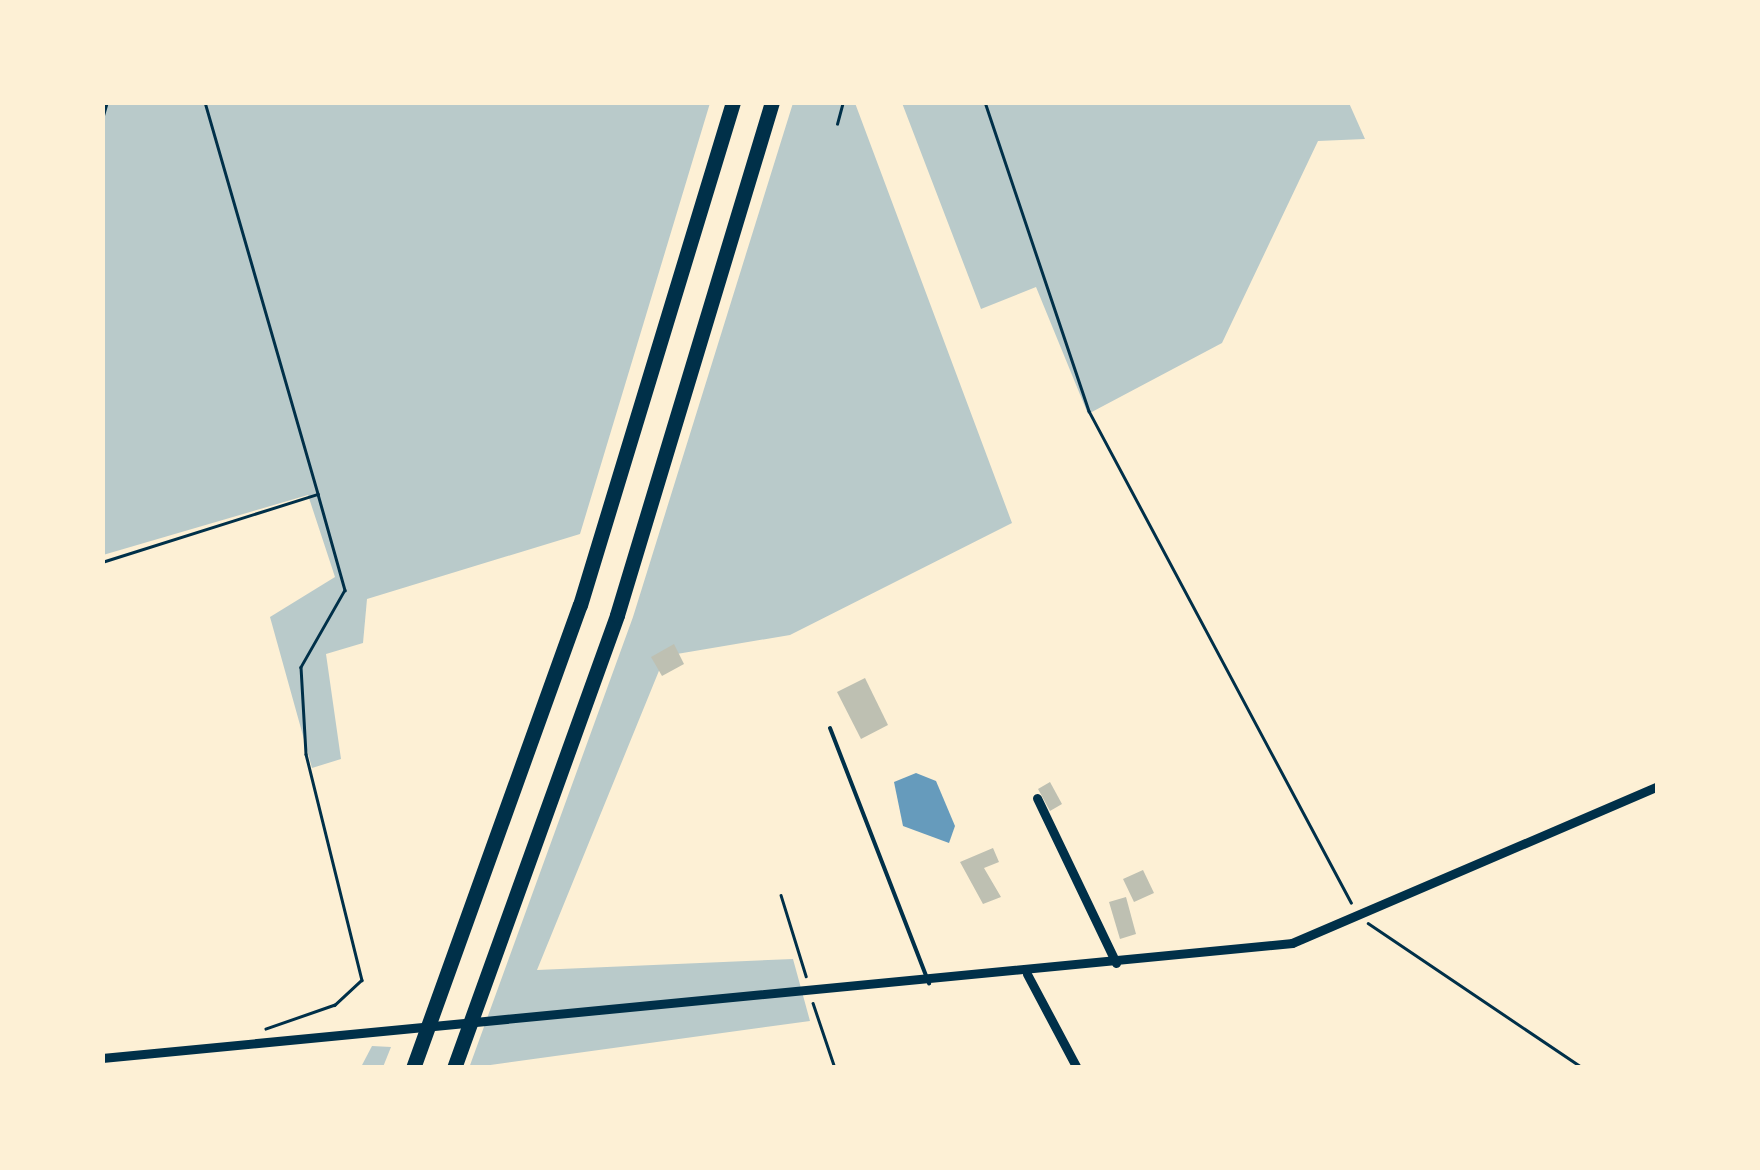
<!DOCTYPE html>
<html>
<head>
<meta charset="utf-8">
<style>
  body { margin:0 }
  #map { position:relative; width:1760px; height:1170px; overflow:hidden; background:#fdf0d5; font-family:Ubuntu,sans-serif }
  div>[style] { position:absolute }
  .green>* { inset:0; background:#b9caca }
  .water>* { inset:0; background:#669bbc }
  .building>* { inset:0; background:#bec0b2 }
  .path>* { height:2.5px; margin:-1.25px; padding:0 1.25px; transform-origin:1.25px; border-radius:1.25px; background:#003049 }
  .service>* { height:4px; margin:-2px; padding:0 2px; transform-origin:2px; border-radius:2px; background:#003049 }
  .minor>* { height:9px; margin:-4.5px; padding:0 4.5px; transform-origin:4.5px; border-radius:4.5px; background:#003049 }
  .motorway>* { height:15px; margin:-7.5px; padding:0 7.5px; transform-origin:7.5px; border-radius:7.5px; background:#003049 }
  span { translate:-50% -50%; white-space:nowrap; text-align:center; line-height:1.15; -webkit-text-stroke:9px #fdf0d5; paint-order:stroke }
  .frame { position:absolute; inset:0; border:105px solid #fdf0d5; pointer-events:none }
</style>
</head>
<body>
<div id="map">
  <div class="green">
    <i style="clip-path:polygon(102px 103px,710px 103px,580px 534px,367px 599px,363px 643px,326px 654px,341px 759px,312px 768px,270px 617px,335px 577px,308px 495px,103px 555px)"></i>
    <i style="clip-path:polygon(793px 103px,855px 103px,1012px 523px,790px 635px,665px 656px,537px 970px,793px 959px,810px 1021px,469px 1068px,633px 617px)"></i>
    <i style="clip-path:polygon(902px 103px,1349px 103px,1365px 139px,1318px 141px,1222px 343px,1088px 414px,1036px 287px,981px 309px)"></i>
    <i style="clip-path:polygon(372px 1046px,391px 1047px,383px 1067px,361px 1067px)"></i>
  </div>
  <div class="water">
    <i style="clip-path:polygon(916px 773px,936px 781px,955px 826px,949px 843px,903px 826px,894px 782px)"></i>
  </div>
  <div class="building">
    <i style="clip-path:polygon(674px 644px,684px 664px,662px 676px,651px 657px)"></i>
    <i style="clip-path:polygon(865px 678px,888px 725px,861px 739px,837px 692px)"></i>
    <i style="clip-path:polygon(1050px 782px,1062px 804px,1050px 811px,1038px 789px)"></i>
    <i style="clip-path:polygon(993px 848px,999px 862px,984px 868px,1001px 897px,983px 904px,960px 862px)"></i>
    <i style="clip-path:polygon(1143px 870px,1154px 893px,1134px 902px,1123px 879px)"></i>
    <i style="clip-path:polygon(1126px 897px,1136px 934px,1120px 939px,1109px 902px)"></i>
  </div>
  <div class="path">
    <i style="left:205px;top:102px;width:408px;rotate:73.9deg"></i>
    <i style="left:985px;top:102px;width:326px;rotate:71.4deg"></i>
    <i style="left:1089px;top:411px;width:557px;rotate:61.92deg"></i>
    <i style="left:102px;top:119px;width:18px;rotate:-74deg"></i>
    <i style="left:837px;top:124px;width:23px;rotate:-75deg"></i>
    <i style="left:102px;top:562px;width:226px;rotate:-17.5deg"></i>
    <i style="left:318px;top:494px;width:100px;rotate:74.3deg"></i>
    <i style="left:345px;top:590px;width:89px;rotate:119.7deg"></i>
    <i style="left:301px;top:667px;width:87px;rotate:86.7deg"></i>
    <i style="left:306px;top:754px;width:233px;rotate:76.1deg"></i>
    <i style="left:362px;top:980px;width:37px;rotate:137deg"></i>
    <i style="left:335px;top:1005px;width:73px;rotate:160.8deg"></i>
    <i style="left:781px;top:895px;width:85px;rotate:72.8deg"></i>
    <i style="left:1368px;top:923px;width:259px;rotate:34deg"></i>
    <i style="left:813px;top:1003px;width:69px;rotate:71.3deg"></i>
  </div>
  <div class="service">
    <i style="left:830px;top:728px;width:274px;rotate:68.8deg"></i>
  </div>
  <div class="minor">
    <i style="left:1037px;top:798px;width:183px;rotate:64.4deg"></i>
    <i style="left:1027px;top:974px;width:106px;rotate:62deg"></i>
    <i style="left:102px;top:1058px;width:1196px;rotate:-5.52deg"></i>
    <i style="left:1292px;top:943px;width:398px;rotate:-23.2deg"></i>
  </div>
  <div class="motorway">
    <i style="left:413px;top:1068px;width:492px;rotate:-70.2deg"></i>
    <i style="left:580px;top:605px;width:526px;rotate:-73.08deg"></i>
    <i style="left:454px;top:1068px;width:481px;rotate:-70.2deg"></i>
    <i style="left:617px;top:615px;width:536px;rotate:-73.19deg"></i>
  </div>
  <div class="frame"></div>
</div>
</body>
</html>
